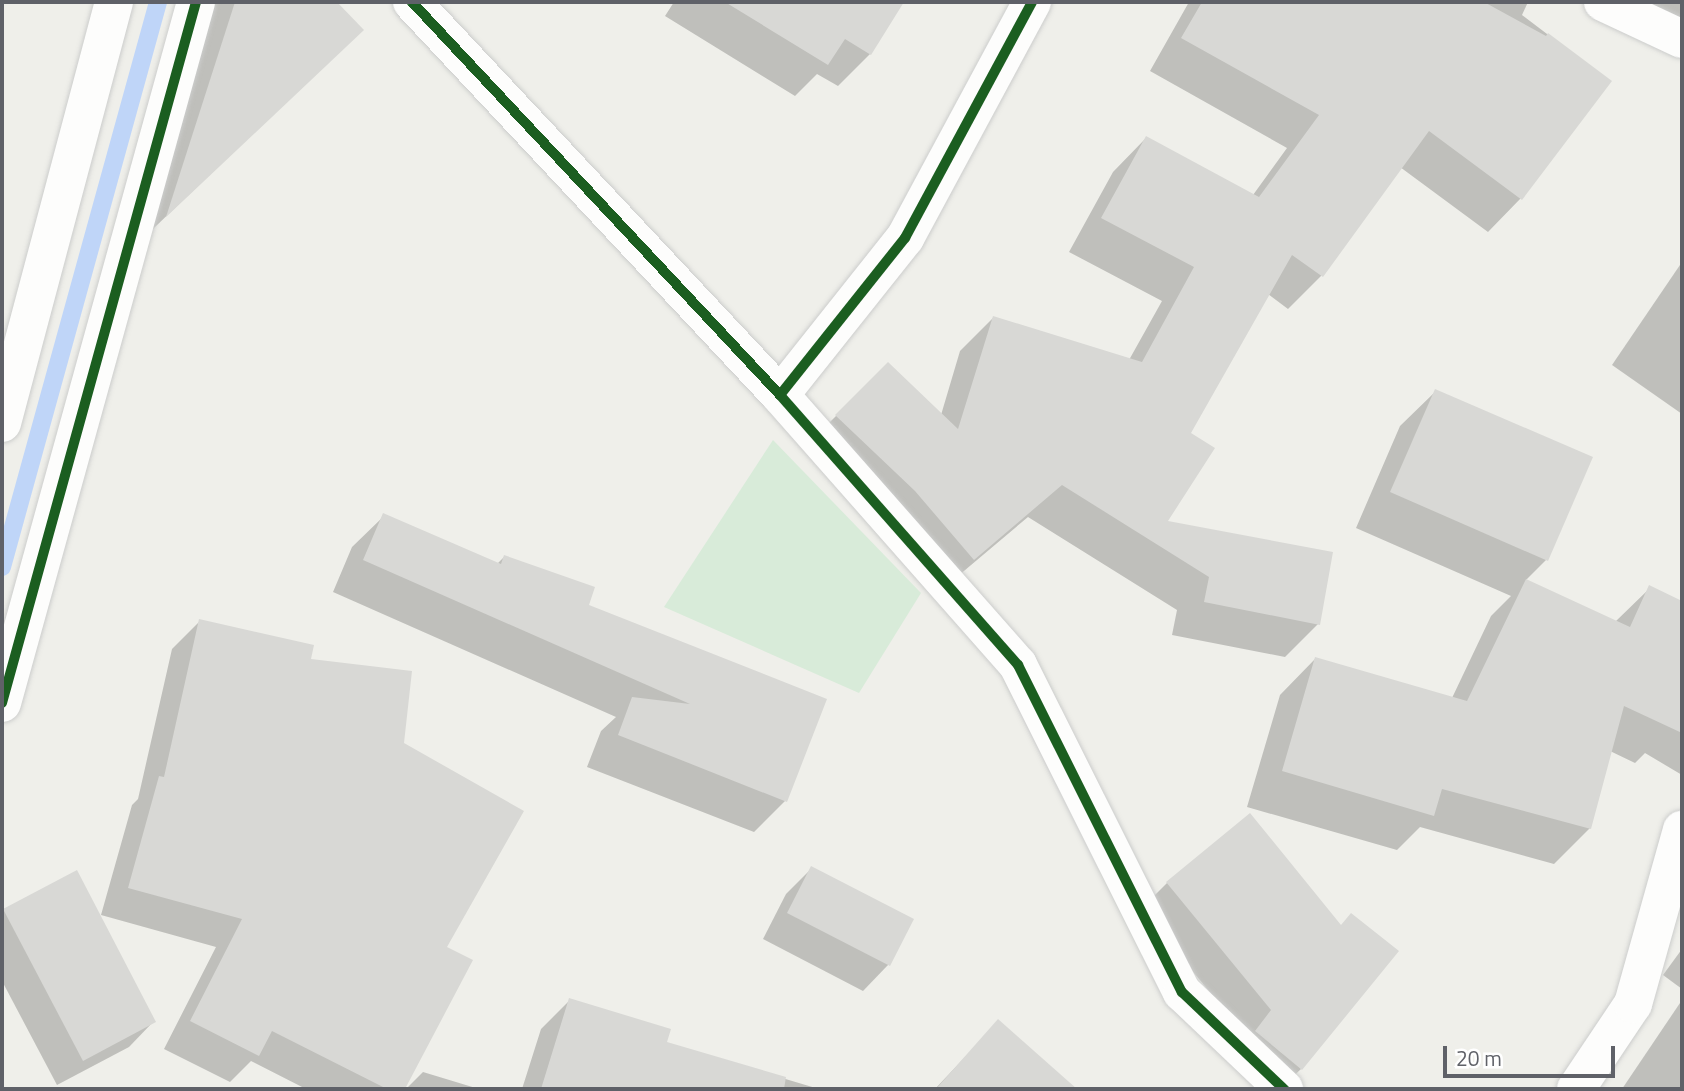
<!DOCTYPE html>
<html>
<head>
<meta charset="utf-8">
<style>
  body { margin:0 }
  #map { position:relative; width:1684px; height:1091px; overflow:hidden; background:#efefea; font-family:"Titillium Web",sans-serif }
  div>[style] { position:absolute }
  .green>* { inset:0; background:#d8ebd9 }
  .shadow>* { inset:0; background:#0003 }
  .stream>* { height:18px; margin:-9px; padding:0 9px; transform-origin:9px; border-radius:9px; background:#bfd5f8 }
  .building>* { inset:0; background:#d8d8d5 }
  .roads { filter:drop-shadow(0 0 2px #cccdcc) drop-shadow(0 0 2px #cccdcc) }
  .minor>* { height:38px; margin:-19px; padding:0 19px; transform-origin:19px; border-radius:19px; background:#fdfdfc }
  .cycleway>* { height:10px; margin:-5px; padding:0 5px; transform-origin:5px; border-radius:5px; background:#1b5e20 }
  span { translate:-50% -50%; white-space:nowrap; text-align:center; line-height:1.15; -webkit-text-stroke:7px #fff; paint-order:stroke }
  .frame { position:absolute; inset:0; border:4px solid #5f6168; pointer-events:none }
  .scale { position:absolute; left:1443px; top:1046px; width:172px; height:32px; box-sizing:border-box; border:4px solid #5f6168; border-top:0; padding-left:9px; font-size:21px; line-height:24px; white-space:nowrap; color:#5f6168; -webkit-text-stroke:5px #fff; paint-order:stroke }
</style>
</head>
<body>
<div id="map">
  <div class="green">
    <i style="clip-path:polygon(773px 440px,921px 593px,859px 693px,664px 607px)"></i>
  </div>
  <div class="shadow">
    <i style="clip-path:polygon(212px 2px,334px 2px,361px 30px,133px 248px)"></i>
    <i style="clip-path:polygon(674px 2px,902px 2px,870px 54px,838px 86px,817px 74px,795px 96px,665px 16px)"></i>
    <i style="clip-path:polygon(1189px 2px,1528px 2px,1522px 15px,1609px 81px,1521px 198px,1488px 232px,1400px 167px,1321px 276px,1288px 309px,1268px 294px,1189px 433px,1166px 522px,1318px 624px,1285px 657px,1172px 635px,1177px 610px,1028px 517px,939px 592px,803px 449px,888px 364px,941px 415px,960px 351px,993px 318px,1129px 360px,1162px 301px,1069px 252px,1113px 172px,1146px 138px,1253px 195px,1287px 148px,1150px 71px)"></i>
    <i style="clip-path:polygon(1601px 2px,1682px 2px,1682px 41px)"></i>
    <i style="clip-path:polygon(1682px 262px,1682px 414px,1612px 365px)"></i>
    <i style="clip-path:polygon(1436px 391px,1591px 458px,1546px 560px,1526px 580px,1615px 622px,1650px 588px,1682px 603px,1682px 775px,1645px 753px,1635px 763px,1610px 751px,1590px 828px,1554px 864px,1420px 827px,1397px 850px,1247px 807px,1280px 695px,1315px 659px,1452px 698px,1491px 616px,1511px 596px,1356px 528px,1400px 426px)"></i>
    <i style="clip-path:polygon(384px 516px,497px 564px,504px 557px,587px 606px,825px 700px,785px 801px,754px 832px,587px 767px,601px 731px,616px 717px,333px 592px,352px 547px)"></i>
    <i style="clip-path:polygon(200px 621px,309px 661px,402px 744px,444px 947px,470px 961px,403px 1089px,306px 1089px,251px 1061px,230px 1082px,164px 1049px,216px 947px,101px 915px,132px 805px,138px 799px,172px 649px)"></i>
    <i style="clip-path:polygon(1250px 816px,1301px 1069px,1280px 1089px,1247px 1037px,1141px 909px,1167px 883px)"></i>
    <i style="clip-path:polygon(812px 868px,912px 920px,888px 965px,863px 991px,763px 939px,786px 894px)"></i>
    <i style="clip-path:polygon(76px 872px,154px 1021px,129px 1047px,57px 1085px,2px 981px,2px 912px)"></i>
    <i style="clip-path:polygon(1682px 949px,1682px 989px,1663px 975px)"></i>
    <i style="clip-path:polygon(570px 1000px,665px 1043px,819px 1089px,522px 1089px,541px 1029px)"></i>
    <i style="clip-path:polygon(1682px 1000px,1682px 1089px,1622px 1089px)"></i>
    <i style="clip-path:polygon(998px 1022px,1065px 1081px,1057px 1089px,935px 1089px)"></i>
    <i style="clip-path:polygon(423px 1072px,479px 1089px,406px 1089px)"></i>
  </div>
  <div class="stream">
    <i style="left:2px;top:567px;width:586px;rotate:-74.56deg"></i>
  </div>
  <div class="building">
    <i style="clip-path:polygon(235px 2px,337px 2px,364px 30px,166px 217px)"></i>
    <i style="clip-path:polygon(725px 2px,904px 2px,871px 55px,845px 39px,828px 65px)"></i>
    <i style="clip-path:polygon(1202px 2px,1484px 2px,1546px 36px,1548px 33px,1612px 81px,1522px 200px,1429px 131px,1323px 277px,1292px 255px,1191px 433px,1215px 448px,1168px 521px,1333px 552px,1320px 625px,1204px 602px,1209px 577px,1062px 485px,974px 560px,915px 491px,835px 415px,888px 362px,958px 429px,993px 316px,1142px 362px,1194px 267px,1101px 218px,1146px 136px,1259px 197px,1319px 115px,1181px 38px)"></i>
    <i style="clip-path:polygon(1435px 389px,1593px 457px,1548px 561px,1390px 492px)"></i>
    <i style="clip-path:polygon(383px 513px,501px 564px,504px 555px,595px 587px,589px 605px,827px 699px,787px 802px,618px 735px,632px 697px,690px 704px,363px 560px)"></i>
    <i style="clip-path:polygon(1526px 579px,1630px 627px,1649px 585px,1682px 601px,1682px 733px,1624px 706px,1591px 829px,1442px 789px,1434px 816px,1282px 771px,1315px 657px,1467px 701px)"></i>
    <i style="clip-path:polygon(199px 619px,314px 645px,311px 659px,412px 671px,404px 743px,524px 811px,447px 947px,473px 960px,405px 1089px,387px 1089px,272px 1031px,259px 1056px,190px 1021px,242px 919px,128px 888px,159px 776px,164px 777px)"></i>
    <i style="clip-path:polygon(1250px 813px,1341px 925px,1351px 913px,1399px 951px,1302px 1070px,1255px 1031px,1271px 1010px,1166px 882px)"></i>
    <i style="clip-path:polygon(811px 866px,914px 919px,890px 966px,787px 913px)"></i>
    <i style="clip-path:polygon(77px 870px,156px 1022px,83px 1061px,3px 909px)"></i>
    <i style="clip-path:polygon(569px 998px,671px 1029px,667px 1042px,786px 1077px,784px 1089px,541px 1089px)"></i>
    <i style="clip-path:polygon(998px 1019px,1077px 1089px,936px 1089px)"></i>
  </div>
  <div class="roads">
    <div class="minor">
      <i style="left:412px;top:2px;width:538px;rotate:46.88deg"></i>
      <i style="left:780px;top:395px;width:360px;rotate:48.6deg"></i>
      <i style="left:1018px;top:665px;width:366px;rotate:63.4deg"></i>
      <i style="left:1182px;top:992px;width:141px;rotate:43.6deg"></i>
      <i style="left:1603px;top:2px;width:87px;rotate:25.1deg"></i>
      <i style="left:780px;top:395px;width:201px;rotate:-51.5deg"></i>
      <i style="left:905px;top:238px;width:268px;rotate:-61.7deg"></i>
      <i style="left:2px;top:423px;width:436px;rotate:-75.1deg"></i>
      <i style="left:2px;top:703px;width:727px;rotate:-74.53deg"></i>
      <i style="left:1576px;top:1089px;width:102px;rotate:-56.2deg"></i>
      <i style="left:1633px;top:1004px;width:181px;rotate:-74.3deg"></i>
    </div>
  </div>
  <div class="cycleway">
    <i style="left:412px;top:2px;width:538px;rotate:46.88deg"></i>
    <i style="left:780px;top:395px;width:360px;rotate:48.6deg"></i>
    <i style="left:1018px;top:665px;width:366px;rotate:63.4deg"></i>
    <i style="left:1182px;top:992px;width:141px;rotate:43.6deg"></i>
    <i style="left:780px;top:395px;width:201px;rotate:-51.5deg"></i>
    <i style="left:905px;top:238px;width:268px;rotate:-61.7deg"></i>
    <i style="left:2px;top:703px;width:727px;rotate:-74.53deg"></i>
  </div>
  <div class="frame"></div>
  <div class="scale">20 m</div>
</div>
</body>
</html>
